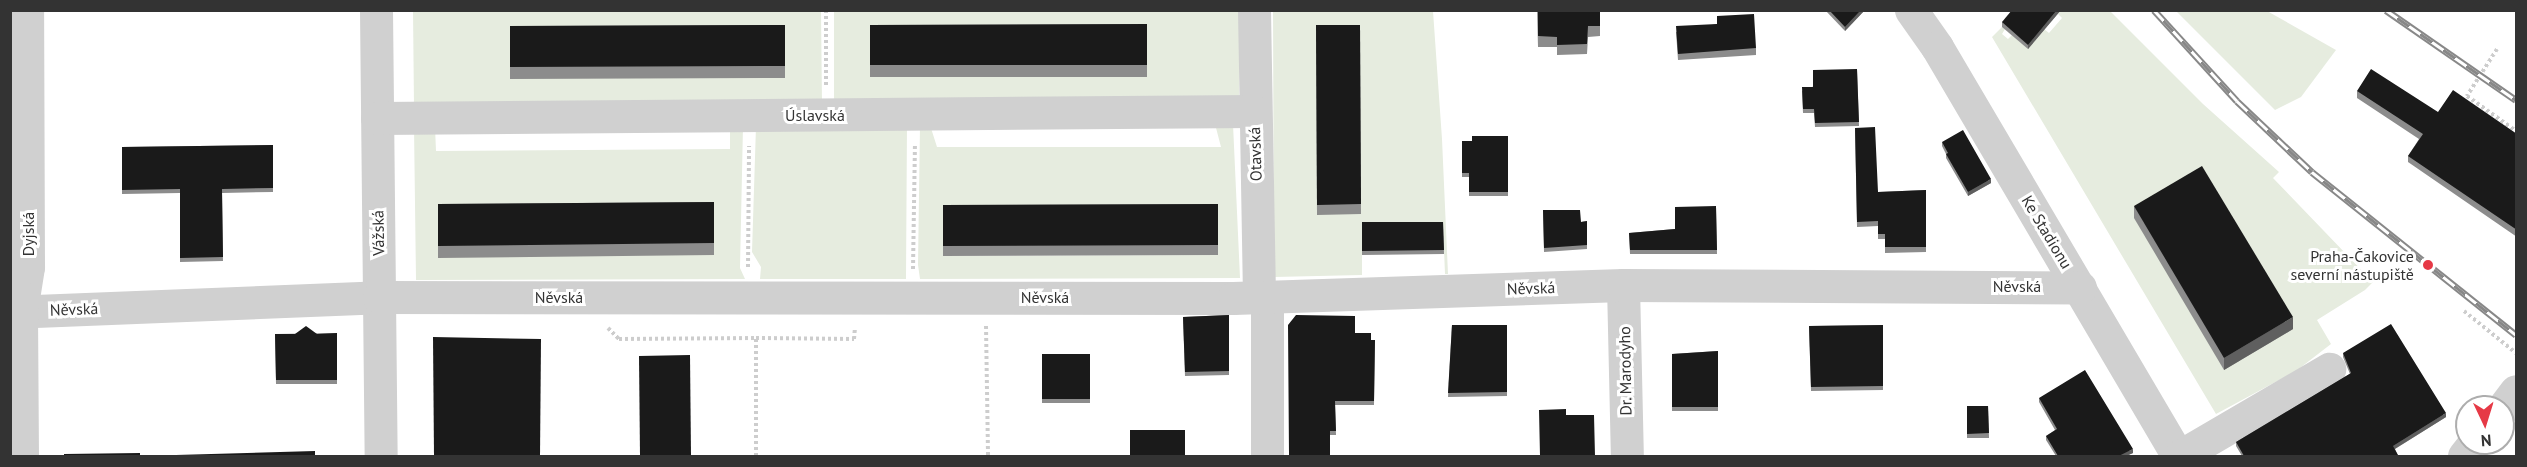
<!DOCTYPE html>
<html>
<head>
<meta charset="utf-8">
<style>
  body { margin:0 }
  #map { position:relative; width:2527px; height:467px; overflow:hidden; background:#fff; font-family:"PT Sans",sans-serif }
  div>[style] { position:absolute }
  .green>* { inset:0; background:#e6ecdf }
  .path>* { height:4px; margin-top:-2px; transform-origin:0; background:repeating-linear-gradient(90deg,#cdcdcd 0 3px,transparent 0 6px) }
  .minor>* { height:33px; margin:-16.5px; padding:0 16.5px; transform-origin:16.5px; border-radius:16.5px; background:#d0d0d0 }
  .rail>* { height:7px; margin-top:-3.5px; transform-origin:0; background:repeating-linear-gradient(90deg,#fff 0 14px,#888 0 28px); box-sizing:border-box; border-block:2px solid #888 }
  .wall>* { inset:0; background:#8c8c8c }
  .shaded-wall>* { inset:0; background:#5f5f5f }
  .building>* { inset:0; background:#1a1a1a }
  .dots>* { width:16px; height:16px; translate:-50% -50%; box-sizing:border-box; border:3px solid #fff; border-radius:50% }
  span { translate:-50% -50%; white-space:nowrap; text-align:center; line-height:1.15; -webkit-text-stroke:6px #fff; paint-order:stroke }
  .street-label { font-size:16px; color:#333 }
  .poi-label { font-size:16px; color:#333 }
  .right { translate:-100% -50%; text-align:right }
  .frame { position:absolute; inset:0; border:12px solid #333; pointer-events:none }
  .north { position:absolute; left:2455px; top:395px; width:60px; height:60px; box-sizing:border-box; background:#fff; border:2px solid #adadad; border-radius:50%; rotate:176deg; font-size:16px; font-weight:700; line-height:24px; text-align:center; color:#333 }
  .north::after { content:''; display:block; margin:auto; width:21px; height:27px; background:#e63946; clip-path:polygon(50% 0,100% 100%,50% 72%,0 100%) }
</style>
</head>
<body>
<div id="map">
  <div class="green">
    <i style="clip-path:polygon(413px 11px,821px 11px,822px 104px,414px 106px)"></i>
    <i style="clip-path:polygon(evenodd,834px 11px,1239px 11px,1239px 103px,834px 104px,834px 11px,1147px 36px,1146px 77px,871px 77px,1147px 36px)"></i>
    <i style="clip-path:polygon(1273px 11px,1433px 11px,1442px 139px,1448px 274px,1445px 274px,1443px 226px,1362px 226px,1362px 275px,1274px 277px)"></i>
    <i style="clip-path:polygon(2060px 11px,2110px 11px,2203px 104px,2279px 172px,2273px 178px,2373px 282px,2365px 290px,2317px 320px,2331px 344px,2296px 371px,2216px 414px,1992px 37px,2002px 27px,2005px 29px,2002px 34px,2008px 39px,2012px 35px,2028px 48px,2044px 29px,2049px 33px,2062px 18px,2058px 14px)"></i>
    <i style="clip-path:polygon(2176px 11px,2267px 11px,2336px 50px,2301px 97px,2275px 110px)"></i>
    <i style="clip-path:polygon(evenodd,1215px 124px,1233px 124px,1240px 278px,920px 279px,918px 265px,920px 125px,930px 125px,937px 147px,1221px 147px,1215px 124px,1218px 215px,1218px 255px,943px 256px,1218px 215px)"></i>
    <i style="clip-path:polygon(907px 125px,906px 279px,760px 279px,761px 267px,752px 252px,756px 126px)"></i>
    <i style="clip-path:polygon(730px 126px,743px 126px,740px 268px,745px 279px,416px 280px,414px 127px,435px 127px,436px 151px,730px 149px)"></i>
  </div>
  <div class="path">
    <i style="left:826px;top:10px;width:75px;rotate:90deg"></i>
    <i style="left:2497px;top:49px;width:56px;rotate:122.6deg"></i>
    <i style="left:2467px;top:96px;width:60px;rotate:35.5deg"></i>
    <i style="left:748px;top:267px;width:121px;rotate:-89.5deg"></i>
    <i style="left:913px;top:269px;width:124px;rotate:-89.1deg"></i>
    <i style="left:2464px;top:311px;width:67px;rotate:38.9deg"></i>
    <i style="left:986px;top:326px;width:130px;rotate:89.1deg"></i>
    <i style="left:608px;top:328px;width:16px;rotate:45deg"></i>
    <i style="left:619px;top:339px;width:137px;rotate:-0.4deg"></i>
    <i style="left:756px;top:456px;width:118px;rotate:-90deg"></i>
    <i style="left:756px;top:338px;width:98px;rotate:0.6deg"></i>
    <i style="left:854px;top:339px;width:11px;rotate:-85deg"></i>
  </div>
  <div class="minor">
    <i style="left:376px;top:10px;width:446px;rotate:89.4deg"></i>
    <i style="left:1254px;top:10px;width:287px;rotate:89deg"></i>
    <i style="left:1911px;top:10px;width:45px;rotate:54.9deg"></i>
    <i style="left:1937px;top:47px;width:475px;rotate:59.5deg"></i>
    <i style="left:377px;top:118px;width:877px;rotate:-0.46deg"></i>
    <i style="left:1623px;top:285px;width:171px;rotate:88.7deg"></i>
    <i style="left:1267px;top:297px;width:159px;rotate:90deg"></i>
    <i style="left:10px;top:312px;width:369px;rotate:-2.3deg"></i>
    <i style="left:379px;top:297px;width:854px;rotate:0.07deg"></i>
    <i style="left:1233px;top:298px;width:390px;rotate:-1.9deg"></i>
    <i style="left:1623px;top:285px;width:457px;rotate:0.3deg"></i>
    <i style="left:2503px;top:408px;width:21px;rotate:-53deg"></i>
    <i style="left:22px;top:456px;width:145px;rotate:-90.4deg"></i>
    <i style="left:21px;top:311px;width:45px;rotate:-81deg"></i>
    <i style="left:28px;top:267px;width:257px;rotate:-90.2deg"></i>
    <i style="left:2180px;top:456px;width:173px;rotate:-30.3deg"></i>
    <i style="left:2464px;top:456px;width:16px;rotate:-52deg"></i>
  </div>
  <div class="rail">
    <i style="left:2154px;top:10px;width:123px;rotate:47.6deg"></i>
    <i style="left:2237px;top:101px;width:103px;rotate:43.4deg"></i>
    <i style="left:2312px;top:172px;width:261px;rotate:38.6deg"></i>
    <i style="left:2386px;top:10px;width:158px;rotate:34.7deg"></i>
  </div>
  <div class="wall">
    <i style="clip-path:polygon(1537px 10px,1600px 10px,1600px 36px,1588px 37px,1587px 54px,1557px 55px,1557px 47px,1538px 47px)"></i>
    <i style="clip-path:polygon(1825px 10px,1864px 10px,1864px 11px,1845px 31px)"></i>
    <i style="clip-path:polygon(2061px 10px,2028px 49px,2002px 27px,2002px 22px)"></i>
    <i style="clip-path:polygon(1717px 16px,1756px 48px,1756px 55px,1678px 60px,1676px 32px,1717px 24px)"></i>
    <i style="clip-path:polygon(1147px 24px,1147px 77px,870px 77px,870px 25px)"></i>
    <i style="clip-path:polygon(785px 25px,785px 78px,510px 79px,510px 26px)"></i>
    <i style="clip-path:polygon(1316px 25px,1360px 25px,1361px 214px,1317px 215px)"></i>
    <i style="clip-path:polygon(1857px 69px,1859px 126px,1815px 127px,1814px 113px,1803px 113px,1802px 91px)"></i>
    <i style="clip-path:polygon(2357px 91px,2517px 134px,2517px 237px,2408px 162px,2408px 156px,2419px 139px,2357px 98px)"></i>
    <i style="clip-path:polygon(1855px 128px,1878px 192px,1926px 190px,1926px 252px,1885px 253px,1885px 239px,1878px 239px,1878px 226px,1857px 227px)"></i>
    <i style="clip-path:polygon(1508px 136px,1508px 196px,1469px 196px,1469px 177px,1462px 177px,1462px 141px,1472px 141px)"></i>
    <i style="clip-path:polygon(1942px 142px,1991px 183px,1968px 196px,1946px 158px,1946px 154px,1942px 146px)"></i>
    <i style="clip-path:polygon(273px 145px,273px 192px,222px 193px,223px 261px,180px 262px,180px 193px,122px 194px,122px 147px)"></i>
    <i style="clip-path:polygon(714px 202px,714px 255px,438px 258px,438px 204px)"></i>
    <i style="clip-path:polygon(1218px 204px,1218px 255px,943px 256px,943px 205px)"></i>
    <i style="clip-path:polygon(1716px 206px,1717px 254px,1630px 254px,1629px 233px,1675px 229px)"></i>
    <i style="clip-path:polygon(2134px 206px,2293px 329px,2224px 370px,2134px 218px)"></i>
    <i style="clip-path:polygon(1543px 210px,1581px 222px,1587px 221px,1587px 249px,1544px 252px)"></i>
    <i style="clip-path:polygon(1362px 222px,1443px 222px,1444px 254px,1362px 255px)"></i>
    <i style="clip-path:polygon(1229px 315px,1229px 375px,1185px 376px,1183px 317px)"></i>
    <i style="clip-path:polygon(1452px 325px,1507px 325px,1507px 396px,1448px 397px)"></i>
    <i style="clip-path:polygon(1883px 325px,1883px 390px,1811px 391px,1809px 326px)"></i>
    <i style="clip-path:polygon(337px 333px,337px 384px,276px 384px,275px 334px)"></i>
    <i style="clip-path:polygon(1355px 333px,1371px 340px,1375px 340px,1374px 405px,1335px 405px,1336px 435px,1330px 435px,1289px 456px)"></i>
    <i style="clip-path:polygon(1718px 351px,1718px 411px,1672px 411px,1672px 354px)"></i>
    <i style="clip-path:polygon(2343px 353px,2446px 417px,2395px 449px,2398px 456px,2242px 456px,2236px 446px,2236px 442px,2350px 374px,2343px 357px)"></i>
    <i style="clip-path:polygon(1042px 354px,1090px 354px,1090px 403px,1042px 403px)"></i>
    <i style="clip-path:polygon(2039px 398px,2133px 453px,2126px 456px,2056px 456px,2046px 440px,2046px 436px,2055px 430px,2039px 402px)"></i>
    <i style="clip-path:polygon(1967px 406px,1988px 406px,1989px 438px,1967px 438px)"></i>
  </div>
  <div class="shaded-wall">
    <i style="clip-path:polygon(1861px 10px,1864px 10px,1864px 11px,1845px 31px,1845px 27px)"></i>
    <i style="clip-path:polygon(2057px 10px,2061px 10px,2028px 49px,2028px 45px)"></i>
    <i style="clip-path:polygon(1991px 179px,1991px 183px,1968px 196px,1968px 192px)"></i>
    <i style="clip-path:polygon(2293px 317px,2293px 329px,2224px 370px,2224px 358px)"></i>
    <i style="clip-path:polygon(2446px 413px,2446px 417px,2393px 450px,2393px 446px)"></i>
    <i style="clip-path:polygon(2133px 449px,2133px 453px,2126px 456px,2119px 456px)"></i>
  </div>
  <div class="building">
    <i style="clip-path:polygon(1538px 10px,1600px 10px,1600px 26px,1588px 26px,1587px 44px,1557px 45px,1557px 37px,1538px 36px)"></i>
    <i style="clip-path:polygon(1829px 10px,1861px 10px,1845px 27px)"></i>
    <i style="clip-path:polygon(2012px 10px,2057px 10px,2028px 45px,2002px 22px)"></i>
    <i style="clip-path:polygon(1754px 14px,1756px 48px,1678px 54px,1676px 26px,1717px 24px,1717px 16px)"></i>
    <i style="clip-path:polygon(1147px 24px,1147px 65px,870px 65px,870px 25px)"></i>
    <i style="clip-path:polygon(785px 25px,785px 66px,510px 67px,510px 26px)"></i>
    <i style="clip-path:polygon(1316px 25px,1360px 25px,1361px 204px,1317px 205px)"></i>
    <i style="clip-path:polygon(1857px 69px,1859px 122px,1815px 123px,1814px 109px,1803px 109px,1802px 87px,1813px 87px,1813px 70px)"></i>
    <i style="clip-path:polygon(2371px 69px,2438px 112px,2453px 90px,2517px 134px,2517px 230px,2408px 156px,2423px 134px,2357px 91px)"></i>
    <i style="clip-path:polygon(1875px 127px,1878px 192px,1926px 190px,1926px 247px,1885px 247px,1885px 234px,1878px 234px,1878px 221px,1857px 222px,1855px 128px)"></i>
    <i style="clip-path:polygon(1963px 130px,1991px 179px,1968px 192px,1946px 154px,1948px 153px,1942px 142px)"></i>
    <i style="clip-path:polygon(1472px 136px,1508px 136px,1508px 192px,1469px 192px,1469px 173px,1462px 173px,1462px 141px,1472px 141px)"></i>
    <i style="clip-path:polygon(273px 145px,273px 188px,222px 189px,223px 257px,180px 258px,180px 189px,122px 190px,122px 147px)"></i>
    <i style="clip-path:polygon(2202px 166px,2293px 317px,2224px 358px,2134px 206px)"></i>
    <i style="clip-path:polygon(714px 202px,714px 243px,438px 246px,438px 204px)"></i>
    <i style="clip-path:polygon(1218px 204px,1218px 245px,943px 246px,943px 205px)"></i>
    <i style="clip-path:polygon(1716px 206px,1717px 250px,1630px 250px,1629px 233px,1675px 229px,1675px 207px)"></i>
    <i style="clip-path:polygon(1543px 210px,1580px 210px,1581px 222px,1587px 221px,1587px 245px,1544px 248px)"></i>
    <i style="clip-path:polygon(1362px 222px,1443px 222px,1444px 250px,1362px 251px)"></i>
    <i style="clip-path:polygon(1229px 315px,1229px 371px,1185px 372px,1183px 317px)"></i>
    <i style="clip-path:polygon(1296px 315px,1355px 316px,1355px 333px,1371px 333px,1371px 340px,1375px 340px,1374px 401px,1335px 401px,1336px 431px,1330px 431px,1330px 456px,1289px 456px,1288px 325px)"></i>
    <i style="clip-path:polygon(2391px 324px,2446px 413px,2393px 446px,2398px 455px,2396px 456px,2244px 456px,2236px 442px,2351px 373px,2343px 353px)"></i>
    <i style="clip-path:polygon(1452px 325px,1507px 325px,1507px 392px,1448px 393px)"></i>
    <i style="clip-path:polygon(1883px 325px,1883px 386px,1811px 387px,1809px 326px)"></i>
    <i style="clip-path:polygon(306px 326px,317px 334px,337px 333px,337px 380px,276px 380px,275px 334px,295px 334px)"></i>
    <i style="clip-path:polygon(433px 337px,541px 339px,540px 456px,434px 456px)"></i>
    <i style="clip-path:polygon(1718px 351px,1718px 407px,1672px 407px,1672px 354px)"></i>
    <i style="clip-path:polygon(1042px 354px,1090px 354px,1090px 399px,1042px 399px)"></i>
    <i style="clip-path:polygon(690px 355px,691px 456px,640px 456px,639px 356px)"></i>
    <i style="clip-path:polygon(2085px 370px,2133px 449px,2119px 456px,2058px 456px,2046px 436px,2057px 429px,2039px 398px)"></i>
    <i style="clip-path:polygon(1967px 406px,1988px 406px,1989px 433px,1967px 434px)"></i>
    <i style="clip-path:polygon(1566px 409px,1566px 415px,1594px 415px,1595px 456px,1540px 456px,1539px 410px)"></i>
    <i style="clip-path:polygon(1130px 430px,1185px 430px,1185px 456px,1130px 456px)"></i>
    <i style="clip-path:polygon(315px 451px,315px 456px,64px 456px,64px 454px,140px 453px,140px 456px)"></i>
  </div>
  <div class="dots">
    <i style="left:2428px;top:265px;background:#e63946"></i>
  </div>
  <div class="street-label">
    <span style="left:815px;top:115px">Úslavská</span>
    <span style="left:1255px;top:154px;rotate:-92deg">Otavská</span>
    <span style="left:2047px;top:232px;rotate:59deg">Ke Stadionu</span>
    <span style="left:378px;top:233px;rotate:-91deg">Vážská</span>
    <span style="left:28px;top:234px;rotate:-90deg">Dyjská</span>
    <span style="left:2017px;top:286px">Něvská</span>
    <span style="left:1531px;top:288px;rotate:-2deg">Něvská</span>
    <span style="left:559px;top:297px">Něvská</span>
    <span style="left:1045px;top:297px">Něvská</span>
    <span style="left:74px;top:309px;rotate:-2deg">Něvská</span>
    <span style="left:1625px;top:371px;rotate:-91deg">Dr. Marodyho</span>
  </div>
  <div class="poi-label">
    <span class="right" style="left:2414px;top:265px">Praha-Čakovice<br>severní nástupiště</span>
  </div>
  <div class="frame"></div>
  <div class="north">N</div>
</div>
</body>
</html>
